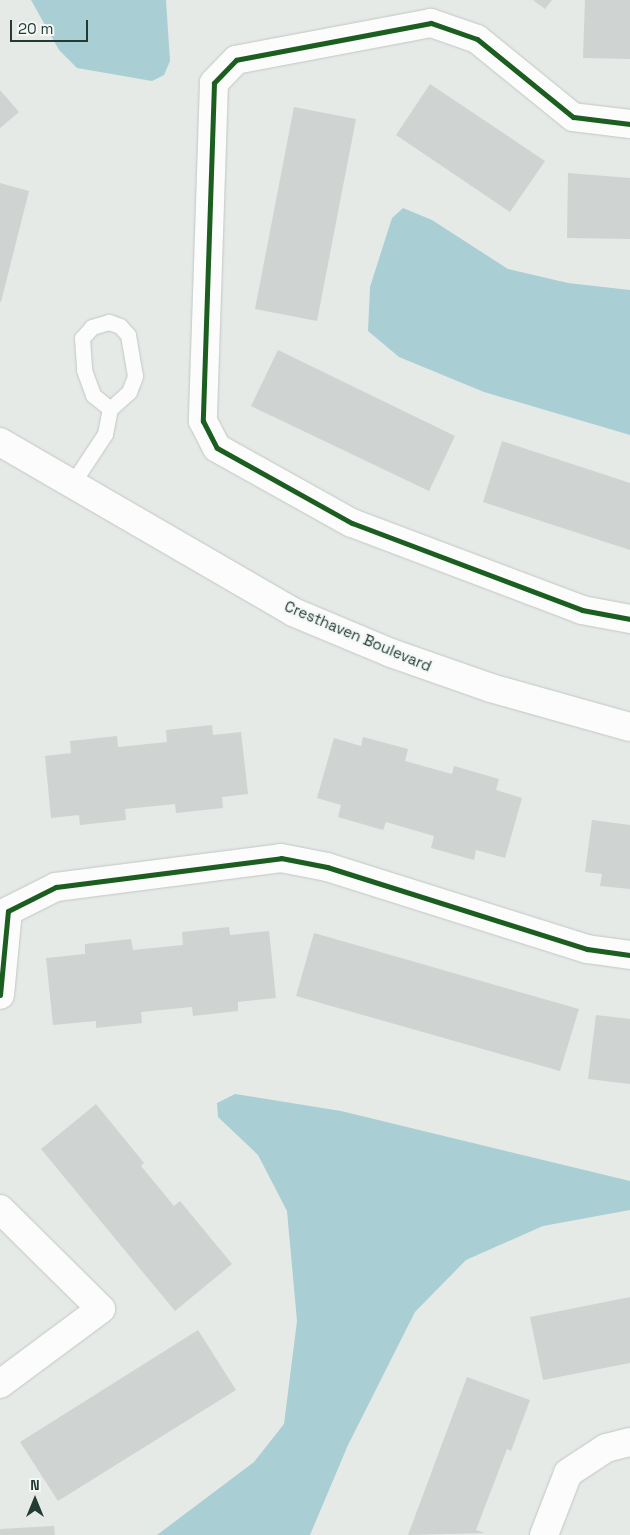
<!DOCTYPE html>
<html>
<head>
<meta charset="utf-8">
<style>
  body { margin:0 }
  #map { position:relative; width:630px; height:1535px; overflow:hidden; background:#e5eae7; font-family:"Space Grotesk",sans-serif }
  div>[style] { position:absolute }
  .water>* { inset:0; background:#a9cfd4 }
  .building>* { inset:0; background:#cfd3d1 }
  .roads { filter:drop-shadow(0 0 1px #c2c7c4) drop-shadow(0 0 1px #c2c7c4) }
  .service>* { height:15px; margin:-7.5px; padding:0 7.5px; transform-origin:7.5px; border-radius:7.5px; background:#fbfcfb }
  .minor>* { height:28px; margin:-14px; padding:0 14px; transform-origin:14px; border-radius:14px; background:#fbfcfb }
  .tertiary>* { height:28px; margin:-14px; padding:0 14px; transform-origin:14px; border-radius:14px; background:#fbfcfb }
  .cycleway>* { height:5px; margin:-2.5px; padding:0 2.5px; transform-origin:2.5px; border-radius:2.5px; background:#1b5e20 }
  span { translate:-50% -50%; white-space:nowrap; text-align:center; line-height:1.15; -webkit-text-stroke:4px #f3f8f6; paint-order:stroke }
  .street-label { font-size:15px; color:#243b35 }
  .north { position:absolute; left:10px; top:1475px; width:50px; height:50px; -webkit-text-stroke:4px #f3f8f6; paint-order:stroke; rotate:0deg; font-size:14px; font-weight:700; line-height:20px; text-align:center; color:#243b35 }
  .north::after { content:''; display:block; margin:auto; width:18px; height:22px; background:#243b35; clip-path:polygon(50% 0,100% 100%,50% 72%,0 100%) }
  .scale { position:absolute; left:10px; top:20px; width:78px; height:22px; box-sizing:border-box; border:2px solid #243b35; border-top:0; padding-left:6px; font-size:15px; line-height:18px; white-space:nowrap; color:#243b35; -webkit-text-stroke:4px #f3f8f6; paint-order:stroke }
</style>
</head>
<body>
<div id="map">
  <div class="water">
    <i style="clip-path:polygon(31px 0,166px 0,170px 61px,164px 75px,152px 81px,77px 68px,59px 50px)"></i>
    <i style="clip-path:polygon(403px 208px,432px 220px,508px 269px,568px 283px,630px 290px,630px 435px,484px 392px,399px 357px,368px 331px,370px 287px,392px 218px)"></i>
    <i style="clip-path:polygon(235px 1094px,341px 1111px,630px 1181px,630px 1210px,543px 1226px,466px 1260px,415px 1312px,348px 1445px,310px 1535px,157px 1535px,254px 1462px,284px 1424px,297px 1321px,287px 1211px,258px 1155px,218px 1117px,217px 1103px)"></i>
  </div>
  <div class="building">
    <i style="clip-path:polygon(533px 0,552px 0,545px 9px)"></i>
    <i style="clip-path:polygon(585px 0,630px 0,630px 59px,583px 58px)"></i>
    <i style="clip-path:polygon(430px 84px,545px 161px,510px 212px,396px 135px)"></i>
    <i style="clip-path:polygon(0 90px,19px 112px,0 128px)"></i>
    <i style="clip-path:polygon(294px 107px,356px 119px,317px 321px,255px 309px)"></i>
    <i style="clip-path:polygon(568px 173px,630px 178px,630px 239px,567px 238px)"></i>
    <i style="clip-path:polygon(0 183px,29px 191px,1px 302px,0 302px)"></i>
    <i style="clip-path:polygon(278px 350px,455px 436px,429px 491px,251px 406px)"></i>
    <i style="clip-path:polygon(502px 441px,630px 483px,630px 550px,483px 502px)"></i>
    <i style="clip-path:polygon(212px 725px,213px 735px,241px 732px,248px 794px,222px 797px,223px 808px,176px 813px,175px 804px,125px 809px,126px 820px,80px 825px,79px 815px,51px 818px,45px 756px,71px 753px,70px 741px,117px 736px,118px 747px,167px 742px,166px 730px)"></i>
    <i style="clip-path:polygon(363px 737px,408px 749px,405px 761px,452px 774px,454px 766px,499px 779px,496px 790px,522px 798px,505px 858px,476px 850px,474px 860px,431px 848px,434px 836px,386px 822px,383px 830px,338px 817px,341px 805px,317px 798px,334px 738px,361px 746px)"></i>
    <i style="clip-path:polygon(592px 820px,630px 825px,630px 889px,600px 886px,602px 874px,585px 872px)"></i>
    <i style="clip-path:polygon(229px 927px,230px 935px,269px 931px,276px 998px,238px 1002px,238px 1011px,193px 1016px,192px 1007px,141px 1012px,142px 1023px,96px 1028px,96px 1021px,53px 1025px,46px 958px,85px 954px,85px 944px,131px 939px,133px 950px,183px 945px,182px 932px)"></i>
    <i style="clip-path:polygon(314px 933px,579px 1009px,560px 1071px,296px 996px)"></i>
    <i style="clip-path:polygon(596px 1015px,630px 1019px,630px 1084px,588px 1079px)"></i>
    <i style="clip-path:polygon(96px 1104px,144px 1163px,141px 1166px,174px 1206px,180px 1201px,232px 1264px,175px 1311px,41px 1149px)"></i>
    <i style="clip-path:polygon(630px 1297px,630px 1363px,543px 1380px,530px 1317px)"></i>
    <i style="clip-path:polygon(198px 1330px,236px 1390px,58px 1501px,20px 1442px)"></i>
    <i style="clip-path:polygon(467px 1377px,530px 1400px,511px 1451px,507px 1449px,476px 1530px,485px 1533px,408px 1535px)"></i>
    <i style="clip-path:polygon(54px 1526px,55px 1535px,0 1535px,0 1529px)"></i>
  </div>
  <div class="roads">
    <div class="service">
      <i style="left:72px;top:484px;width:60px;rotate:-56.6deg"></i>
      <i style="left:105px;top:434px;width:25px;rotate:-79deg"></i>
      <i style="left:110px;top:409px;width:25px;rotate:-42deg"></i>
      <i style="left:129px;top:392px;width:17px;rotate:-69deg"></i>
      <i style="left:135px;top:376px;width:42px;rotate:-99.7deg"></i>
      <i style="left:128px;top:335px;width:12px;rotate:-132deg"></i>
      <i style="left:120px;top:326px;width:12px;rotate:-160deg"></i>
      <i style="left:109px;top:322px;width:18px;rotate:164deg"></i>
      <i style="left:92px;top:327px;width:15px;rotate:132deg"></i>
      <i style="left:82px;top:338px;width:32px;rotate:86deg"></i>
      <i style="left:84px;top:370px;width:27px;rotate:70deg"></i>
      <i style="left:93px;top:395px;width:22px;rotate:39deg"></i>
    </div>
    <div class="minor">
      <i style="left:630px;top:124px;width:57px;rotate:-173deg"></i>
      <i style="left:573px;top:117px;width:124px;rotate:-140.9deg"></i>
      <i style="left:477px;top:39px;width:49px;rotate:-160.8deg"></i>
      <i style="left:431px;top:23px;width:198px;rotate:169.3deg"></i>
      <i style="left:236px;top:60px;width:32px;rotate:134deg"></i>
      <i style="left:214px;top:83px;width:338px;rotate:91.9deg"></i>
      <i style="left:203px;top:421px;width:30px;rotate:63deg"></i>
      <i style="left:217px;top:448px;width:154px;rotate:29.1deg"></i>
      <i style="left:352px;top:523px;width:246px;rotate:20.7deg"></i>
      <i style="left:582px;top:610px;width:49px;rotate:10.6deg"></i>
      <i style="left:0;top:995px;width:84px;rotate:-84.6deg"></i>
      <i style="left:8px;top:911px;width:54px;rotate:-26.6deg"></i>
      <i style="left:56px;top:887px;width:227px;rotate:-7.3deg"></i>
      <i style="left:281px;top:858px;width:47px;rotate:11.1deg"></i>
      <i style="left:327px;top:867px;width:273px;rotate:17.5deg"></i>
      <i style="left:587px;top:949px;width:43px;rotate:7.9deg"></i>
      <i style="left:0;top:1209px;width:142px;rotate:44.7deg"></i>
      <i style="left:101px;top:1309px;width:126px;rotate:143.4deg"></i>
      <i style="left:544px;top:1535px;width:66px;rotate:-68.8deg"></i>
      <i style="left:568px;top:1473px;width:45px;rotate:-33.3deg"></i>
      <i style="left:606px;top:1448px;width:25px;rotate:-14deg"></i>
    </div>
    <div class="tertiary">
      <i style="left:0;top:442px;width:339px;rotate:30.1deg"></i>
      <i style="left:293px;top:612px;width:106px;rotate:22.7deg"></i>
      <i style="left:391px;top:653px;width:106px;rotate:19.3deg"></i>
      <i style="left:491px;top:688px;width:144px;rotate:15.7deg"></i>
    </div>
  </div>
  <div class="cycleway">
    <i style="left:630px;top:124px;width:57px;rotate:-173deg"></i>
    <i style="left:573px;top:117px;width:124px;rotate:-140.9deg"></i>
    <i style="left:477px;top:39px;width:49px;rotate:-160.8deg"></i>
    <i style="left:431px;top:23px;width:198px;rotate:169.3deg"></i>
    <i style="left:236px;top:60px;width:32px;rotate:134deg"></i>
    <i style="left:214px;top:83px;width:338px;rotate:91.9deg"></i>
    <i style="left:203px;top:421px;width:30px;rotate:63deg"></i>
    <i style="left:217px;top:448px;width:154px;rotate:29.1deg"></i>
    <i style="left:352px;top:523px;width:246px;rotate:20.7deg"></i>
    <i style="left:582px;top:610px;width:49px;rotate:10.6deg"></i>
    <i style="left:0;top:995px;width:84px;rotate:-84.6deg"></i>
    <i style="left:8px;top:911px;width:54px;rotate:-26.6deg"></i>
    <i style="left:56px;top:887px;width:227px;rotate:-7.3deg"></i>
    <i style="left:281px;top:858px;width:47px;rotate:11.1deg"></i>
    <i style="left:327px;top:867px;width:273px;rotate:17.5deg"></i>
    <i style="left:587px;top:949px;width:43px;rotate:7.9deg"></i>
  </div>
  <div class="street-label">
    <span style="left:358px;top:636px;rotate:23deg">Cresthaven Boulevard</span>
  </div>
  <div class="north">N</div>
  <div class="scale">20 m</div>
</div>
</body>
</html>
